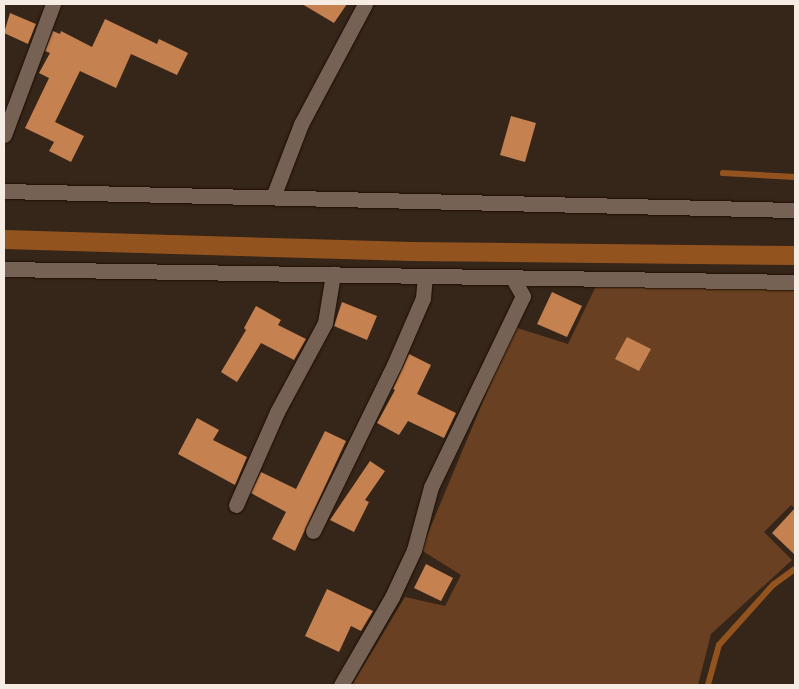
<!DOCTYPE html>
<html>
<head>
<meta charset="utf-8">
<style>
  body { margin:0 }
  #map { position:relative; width:799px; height:689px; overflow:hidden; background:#362519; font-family:Merriweather,serif }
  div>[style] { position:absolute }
  .green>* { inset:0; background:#694122 }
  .stream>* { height:5.5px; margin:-2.75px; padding:0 2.75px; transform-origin:2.75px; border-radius:2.75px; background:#93531e }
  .canal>* { height:19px; margin:-9.5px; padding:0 9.5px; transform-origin:9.5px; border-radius:9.5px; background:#93531e }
  .building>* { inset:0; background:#c5814f }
  .roads { filter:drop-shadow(0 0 1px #1d0e04) drop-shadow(0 0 1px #1d0e04) }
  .street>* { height:15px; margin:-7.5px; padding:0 7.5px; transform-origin:7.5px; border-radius:7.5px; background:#766255 }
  span { translate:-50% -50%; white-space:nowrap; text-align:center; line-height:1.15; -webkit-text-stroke:5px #18100b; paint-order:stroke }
  .frame { position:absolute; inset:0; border:5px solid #f7ece4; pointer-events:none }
</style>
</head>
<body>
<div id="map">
  <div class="green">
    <i style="clip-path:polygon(596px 286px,795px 288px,795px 509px,791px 505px,764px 532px,792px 560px,711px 634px,698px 685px,352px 685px,405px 597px,445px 606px,461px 575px,421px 550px,514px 327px,568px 344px)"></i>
  </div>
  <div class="stream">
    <i style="left:723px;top:173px;width:72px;rotate:3.2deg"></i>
    <i style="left:708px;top:685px;width:41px;rotate:-74.6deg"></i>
    <i style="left:719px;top:645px;width:81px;rotate:-48deg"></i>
    <i style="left:773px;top:585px;width:27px;rotate:-36deg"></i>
  </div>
  <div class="canal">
    <i style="left:4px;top:239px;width:408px;rotate:1.7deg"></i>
    <i style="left:412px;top:251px;width:383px;rotate:0.6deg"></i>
  </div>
  <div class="building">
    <i style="clip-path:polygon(302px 4px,347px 4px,334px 23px)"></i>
    <i style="clip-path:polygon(10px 13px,36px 24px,28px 44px,4px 33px)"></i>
    <i style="clip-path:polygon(105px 19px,157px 44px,159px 39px,188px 53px,177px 75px,131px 54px,116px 88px,80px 71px,55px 122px,84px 136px,71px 162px,49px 151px,54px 142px,25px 128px,49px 78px,39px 73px,50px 53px,45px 51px,53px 31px,60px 34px,61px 31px,92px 47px)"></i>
    <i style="clip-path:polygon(511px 116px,536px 123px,525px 162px,500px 155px)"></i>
    <i style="clip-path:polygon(552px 292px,582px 306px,567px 337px,537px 324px)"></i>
    <i style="clip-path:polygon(342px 302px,377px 316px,367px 340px,334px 326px)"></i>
    <i style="clip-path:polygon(256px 306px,281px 320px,278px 325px,306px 339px,294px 360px,261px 343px,237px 382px,221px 372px,246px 330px,244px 328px)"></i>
    <i style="clip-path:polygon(627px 337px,651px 349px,639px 371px,615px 359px)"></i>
    <i style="clip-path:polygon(409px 354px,431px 365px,417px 394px,456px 413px,444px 438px,408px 421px,399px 435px,377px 423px,395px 390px,393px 389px)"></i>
    <i style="clip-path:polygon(197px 418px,219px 430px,213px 440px,247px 457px,235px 485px,178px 454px)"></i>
    <i style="clip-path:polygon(325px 431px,346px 441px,295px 551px,272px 539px,286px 512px,251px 493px,261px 472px,296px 489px)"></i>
    <i style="clip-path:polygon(370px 461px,385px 471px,365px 500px,369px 502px,354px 532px,330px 520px)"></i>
    <i style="clip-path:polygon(795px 508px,795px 555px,772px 533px)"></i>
    <i style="clip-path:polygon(426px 564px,453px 578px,441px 601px,414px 588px)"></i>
    <i style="clip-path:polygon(327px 589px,373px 611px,361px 631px,351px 626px,339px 652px,305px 636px)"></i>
  </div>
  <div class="roads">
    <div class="street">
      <i style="left:4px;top:135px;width:140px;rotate:-69.5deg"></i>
      <i style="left:4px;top:191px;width:791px;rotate:1.38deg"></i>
      <i style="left:273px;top:197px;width:78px;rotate:-69deg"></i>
      <i style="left:301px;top:124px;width:136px;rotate:-61.9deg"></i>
      <i style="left:4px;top:269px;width:791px;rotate:0.94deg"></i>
      <i style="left:236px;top:505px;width:102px;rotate:-66.2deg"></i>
      <i style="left:277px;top:412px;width:101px;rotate:-61.7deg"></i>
      <i style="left:325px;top:323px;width:50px;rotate:-80.7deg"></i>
      <i style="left:313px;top:531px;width:185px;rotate:-64deg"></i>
      <i style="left:394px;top:365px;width:73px;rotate:-66.6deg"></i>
      <i style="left:423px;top:298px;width:22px;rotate:-85deg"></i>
      <i style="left:341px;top:685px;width:102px;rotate:-59.9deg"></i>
      <i style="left:392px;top:597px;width:52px;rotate:-64.9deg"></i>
      <i style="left:414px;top:550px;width:65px;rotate:-74.9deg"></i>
      <i style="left:431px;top:487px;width:212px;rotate:-64.3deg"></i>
      <i style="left:523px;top:296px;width:22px;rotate:-120deg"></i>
    </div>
  </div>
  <div class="frame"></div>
</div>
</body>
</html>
